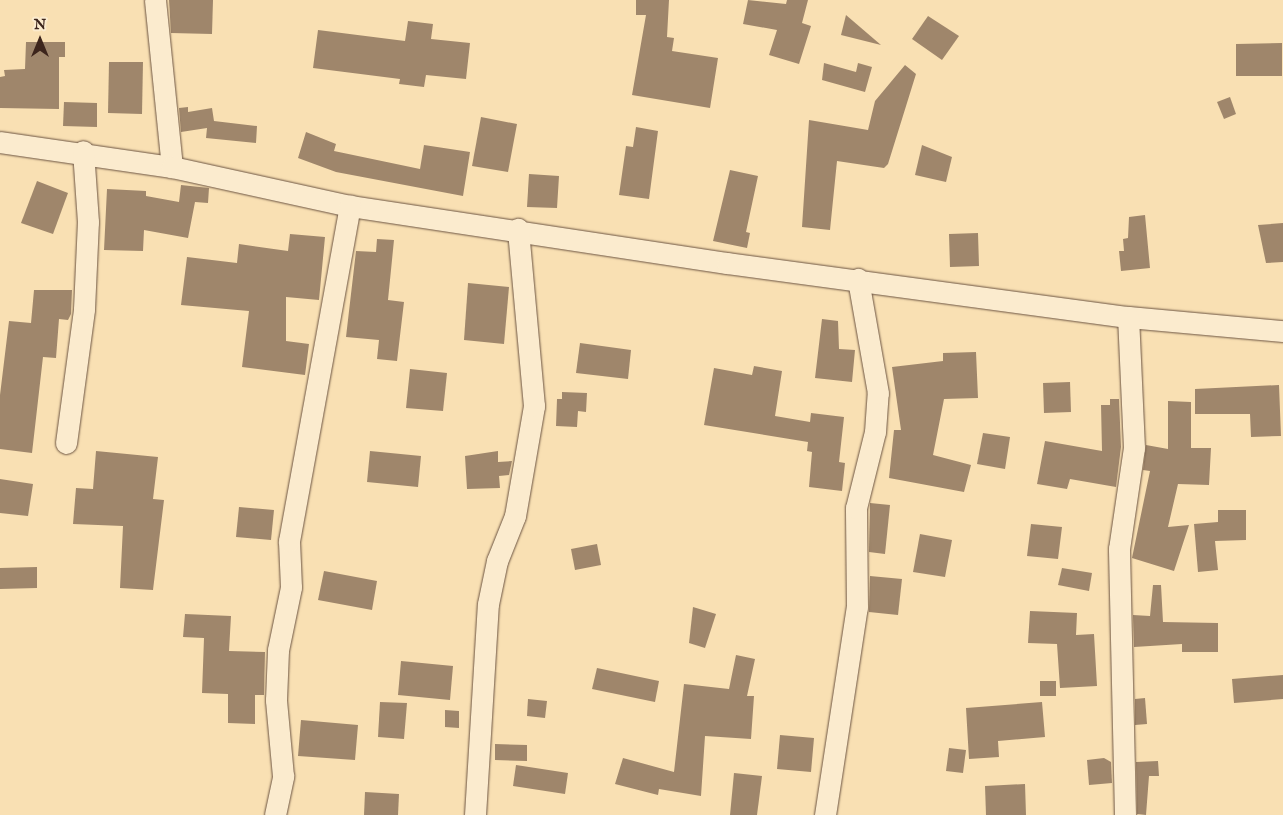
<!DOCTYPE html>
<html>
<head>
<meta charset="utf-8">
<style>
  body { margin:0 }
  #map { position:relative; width:1283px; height:815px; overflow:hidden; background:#f9e0b3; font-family:"IM FELL English",serif }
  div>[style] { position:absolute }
  .building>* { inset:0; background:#9f866b }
  .roads { filter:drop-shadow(0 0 1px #6c5442) drop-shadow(0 0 1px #6c5442) }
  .minor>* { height:21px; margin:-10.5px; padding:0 10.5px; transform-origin:10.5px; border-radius:10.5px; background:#fbebce }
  span { translate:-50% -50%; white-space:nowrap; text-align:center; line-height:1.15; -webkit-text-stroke:5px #fbebce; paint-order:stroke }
  .north { position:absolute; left:15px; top:15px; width:50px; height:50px; -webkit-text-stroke:4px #fbebce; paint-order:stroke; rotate:0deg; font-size:14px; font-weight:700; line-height:20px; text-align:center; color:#3d251c }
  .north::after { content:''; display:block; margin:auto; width:18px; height:22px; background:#3d251c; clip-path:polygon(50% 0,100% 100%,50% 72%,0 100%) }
</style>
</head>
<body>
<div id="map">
  <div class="building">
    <i style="clip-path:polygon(169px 0,213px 0,212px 34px,171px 33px)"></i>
    <i style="clip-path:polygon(636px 0,669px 0,667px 37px,674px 38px,672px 51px,718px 58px,710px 108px,632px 95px,646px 15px,636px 15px)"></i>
    <i style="clip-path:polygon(748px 0,786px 4px,787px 0,808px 0,802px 23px,811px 26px,799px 64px,769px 55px,777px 30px,743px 24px)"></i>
    <i style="clip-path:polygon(846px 15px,881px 45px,841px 35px)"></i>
    <i style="clip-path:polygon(928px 16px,959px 36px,942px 60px,912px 39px)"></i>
    <i style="clip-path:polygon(408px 21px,433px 24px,431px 39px,470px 43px,466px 79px,426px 75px,424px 87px,399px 84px,400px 79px,313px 68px,318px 30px,405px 41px)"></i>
    <i style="clip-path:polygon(26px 42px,65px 42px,65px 57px,59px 57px,59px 109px,0 108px,0 77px,5px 76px,4px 70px,25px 69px)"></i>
    <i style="clip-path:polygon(1282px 43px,1282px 76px,1236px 76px,1236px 44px)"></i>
    <i style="clip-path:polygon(109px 62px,143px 62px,142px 114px,108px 113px)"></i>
    <i style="clip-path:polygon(824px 63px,856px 72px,858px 63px,872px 67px,865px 92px,822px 80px)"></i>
    <i style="clip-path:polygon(905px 65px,916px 74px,888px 164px,884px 168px,837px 161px,830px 230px,802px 227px,809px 120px,868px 130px,875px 101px)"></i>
    <i style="clip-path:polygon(1230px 97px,1236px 114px,1224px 119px,1217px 102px)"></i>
    <i style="clip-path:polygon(64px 102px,97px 103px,97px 127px,63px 126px)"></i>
    <i style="clip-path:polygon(188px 107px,188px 112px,212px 108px,214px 121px,257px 126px,256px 143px,206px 138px,207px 128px,181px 132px,179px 108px)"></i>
    <i style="clip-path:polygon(481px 117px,517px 124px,508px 172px,472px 166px)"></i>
    <i style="clip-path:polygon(636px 127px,658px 131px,649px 199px,619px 195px,626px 146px,633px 147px)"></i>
    <i style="clip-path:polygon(306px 132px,336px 144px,334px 151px,420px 169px,424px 145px,470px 152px,463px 196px,336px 172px,298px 158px)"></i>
    <i style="clip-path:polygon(922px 145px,952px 157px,946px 182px,915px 175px)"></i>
    <i style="clip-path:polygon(730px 170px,758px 176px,746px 232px,750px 233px,747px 248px,713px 241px)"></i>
    <i style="clip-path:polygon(529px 174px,559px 176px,557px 208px,527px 207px)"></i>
    <i style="clip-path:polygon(37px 181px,68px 193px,53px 234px,21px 223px)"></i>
    <i style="clip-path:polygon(181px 185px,209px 188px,208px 203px,195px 202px,188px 238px,144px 230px,143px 251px,104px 250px,107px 189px,146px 191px,146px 196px,179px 202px)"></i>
    <i style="clip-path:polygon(1145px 215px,1150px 268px,1121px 271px,1119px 251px,1124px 251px,1123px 239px,1128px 238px,1129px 217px)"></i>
    <i style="clip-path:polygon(1283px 223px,1283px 262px,1266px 263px,1258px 225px)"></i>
    <i style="clip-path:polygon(978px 233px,979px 266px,950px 267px,949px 234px)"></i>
    <i style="clip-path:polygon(290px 234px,325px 237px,319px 300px,286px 297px,286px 341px,309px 344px,305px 375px,242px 367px,249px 311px,181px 305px,187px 257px,237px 263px,239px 244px,288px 251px)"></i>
    <i style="clip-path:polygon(377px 239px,394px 240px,388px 300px,404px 302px,397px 361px,377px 359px,379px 340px,346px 337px,356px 251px,376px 252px)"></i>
    <i style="clip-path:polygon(468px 283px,509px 287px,504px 344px,464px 340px)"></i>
    <i style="clip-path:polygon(34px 290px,72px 290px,71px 314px,68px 320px,59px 319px,56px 358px,43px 357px,32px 453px,0 449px,0 395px,9px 321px,31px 323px)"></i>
    <i style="clip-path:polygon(822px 319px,838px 321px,839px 349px,855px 350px,852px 382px,815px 378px)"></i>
    <i style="clip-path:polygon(580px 343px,631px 350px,628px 379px,576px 373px)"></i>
    <i style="clip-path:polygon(976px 352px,978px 398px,944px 399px,933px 455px,971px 465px,964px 492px,889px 478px,894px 430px,901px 430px,892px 367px,943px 361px,943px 353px)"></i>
    <i style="clip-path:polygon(754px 366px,782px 371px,775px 416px,810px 422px,811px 413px,844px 417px,839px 462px,845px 463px,842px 491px,809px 487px,812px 452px,807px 451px,808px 442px,704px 425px,714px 368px,752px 375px)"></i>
    <i style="clip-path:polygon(410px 369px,447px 373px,443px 411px,406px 408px)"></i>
    <i style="clip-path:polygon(1070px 382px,1071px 412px,1044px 413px,1043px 383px)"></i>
    <i style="clip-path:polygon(1279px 385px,1281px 436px,1251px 437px,1250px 414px,1195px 414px,1195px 389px)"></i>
    <i style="clip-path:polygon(562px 392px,587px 393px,586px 412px,578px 411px,577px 427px,556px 426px,557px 399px,562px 399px)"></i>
    <i style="clip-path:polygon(1110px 399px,1119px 399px,1121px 447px,1116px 487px,1070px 479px,1067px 489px,1037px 484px,1045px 441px,1102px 451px,1101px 405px,1110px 405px)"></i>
    <i style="clip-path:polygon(1168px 401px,1191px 402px,1191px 448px,1211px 448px,1209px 485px,1178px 484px,1168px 527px,1189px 525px,1174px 571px,1132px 558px,1150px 471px,1143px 470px,1146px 445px,1168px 449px)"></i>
    <i style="clip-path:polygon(983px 433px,1010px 437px,1005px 469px,977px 464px)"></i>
    <i style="clip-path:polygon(96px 451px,158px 457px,153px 499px,164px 500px,153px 590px,120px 588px,123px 526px,73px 524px,76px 488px,93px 489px)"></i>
    <i style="clip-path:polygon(370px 451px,421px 456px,418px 487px,367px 482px)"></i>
    <i style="clip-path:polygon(498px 451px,498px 462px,512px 461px,509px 475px,499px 476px,500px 488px,467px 489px,465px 456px)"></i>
    <i style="clip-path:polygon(0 479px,33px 484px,28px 516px,0 513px)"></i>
    <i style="clip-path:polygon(870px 503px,890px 505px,885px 554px,869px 552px)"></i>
    <i style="clip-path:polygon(239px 507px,274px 510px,271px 540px,236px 537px)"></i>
    <i style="clip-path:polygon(1218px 510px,1246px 510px,1246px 540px,1215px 541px,1218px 570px,1198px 572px,1194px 524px,1218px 522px)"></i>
    <i style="clip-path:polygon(1031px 524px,1062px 527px,1058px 559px,1027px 556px)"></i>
    <i style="clip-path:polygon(920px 534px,952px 540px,945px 577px,913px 572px)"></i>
    <i style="clip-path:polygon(597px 544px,601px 565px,575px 570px,571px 549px)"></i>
    <i style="clip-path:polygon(37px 567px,37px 588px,0 589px,0 568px)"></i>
    <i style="clip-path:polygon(1062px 568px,1092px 573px,1089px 591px,1058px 585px)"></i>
    <i style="clip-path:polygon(324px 571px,377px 581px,372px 610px,318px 600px)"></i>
    <i style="clip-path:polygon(870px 576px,902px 579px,898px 615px,869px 612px)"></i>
    <i style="clip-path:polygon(1153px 585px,1161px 585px,1163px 622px,1218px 623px,1218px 652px,1182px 652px,1182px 644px,1134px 647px,1133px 615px,1150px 616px)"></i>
    <i style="clip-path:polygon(693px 607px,716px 614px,705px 648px,689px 643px)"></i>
    <i style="clip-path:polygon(1030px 611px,1077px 613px,1076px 635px,1094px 634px,1097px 686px,1060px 688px,1057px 644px,1028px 643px)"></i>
    <i style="clip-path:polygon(185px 614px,231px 616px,229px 651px,265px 652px,264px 695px,255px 695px,255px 724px,228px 723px,228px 694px,202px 693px,204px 638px,183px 637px)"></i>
    <i style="clip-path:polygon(736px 655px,755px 659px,747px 696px,754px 696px,751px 739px,705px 736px,701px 796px,659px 789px,658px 795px,615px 784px,623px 758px,674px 772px,684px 684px,729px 689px)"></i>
    <i style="clip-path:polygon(401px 661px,453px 666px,450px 700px,398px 695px)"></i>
    <i style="clip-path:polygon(597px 668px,659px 681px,655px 702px,592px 689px)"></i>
    <i style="clip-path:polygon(1283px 675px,1283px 699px,1234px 703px,1232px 679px)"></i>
    <i style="clip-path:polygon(1040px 681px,1056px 681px,1056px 696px,1040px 696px)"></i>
    <i style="clip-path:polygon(1145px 698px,1147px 724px,1135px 725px,1135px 699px)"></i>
    <i style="clip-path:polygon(528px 699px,547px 701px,545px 718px,527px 716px)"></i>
    <i style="clip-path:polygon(380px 702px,407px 703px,404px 739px,378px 737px)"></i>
    <i style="clip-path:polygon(1042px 702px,1045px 737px,998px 741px,999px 757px,969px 759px,966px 708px)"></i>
    <i style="clip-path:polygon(445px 710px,459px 711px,459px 728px,445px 727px)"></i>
    <i style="clip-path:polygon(301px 720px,358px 725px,355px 760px,298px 756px)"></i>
    <i style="clip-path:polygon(780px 735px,814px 738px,811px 772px,777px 769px)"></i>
    <i style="clip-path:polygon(495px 744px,527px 745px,527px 761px,495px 760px)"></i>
    <i style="clip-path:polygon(949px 748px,966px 750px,963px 773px,946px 771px)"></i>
    <i style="clip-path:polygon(1104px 758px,1111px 762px,1112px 783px,1089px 785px,1087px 760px)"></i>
    <i style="clip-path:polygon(1158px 761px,1159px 776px,1149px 776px,1146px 815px,1137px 814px,1136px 762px)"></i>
    <i style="clip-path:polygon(516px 765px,568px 773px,565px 794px,513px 786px)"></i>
    <i style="clip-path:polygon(734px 773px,762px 776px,757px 815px,730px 815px)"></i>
    <i style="clip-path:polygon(1025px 784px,1026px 815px,986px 815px,985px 786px)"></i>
    <i style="clip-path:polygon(365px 792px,399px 794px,398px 815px,364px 815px)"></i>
  </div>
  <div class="roads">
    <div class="minor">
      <i style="left:155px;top:0;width:168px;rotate:84.2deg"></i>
      <i style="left:0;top:142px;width:174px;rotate:8.3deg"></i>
      <i style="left:172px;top:167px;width:182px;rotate:12.4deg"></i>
      <i style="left:350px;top:206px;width:381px;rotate:8.6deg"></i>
      <i style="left:727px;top:263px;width:405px;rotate:7.7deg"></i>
      <i style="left:1128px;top:317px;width:156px;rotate:5.2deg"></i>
      <i style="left:66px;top:443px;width:135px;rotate:-82.3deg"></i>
      <i style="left:84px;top:309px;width:87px;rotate:-87.4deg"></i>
      <i style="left:88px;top:222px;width:71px;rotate:-94deg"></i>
      <i style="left:275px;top:815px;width:40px;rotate:-78deg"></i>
      <i style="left:283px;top:776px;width:76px;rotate:-95.3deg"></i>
      <i style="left:276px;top:700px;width:50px;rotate:-87.7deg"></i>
      <i style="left:278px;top:650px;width:64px;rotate:-78.3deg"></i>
      <i style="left:291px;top:587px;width:46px;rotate:-92.5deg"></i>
      <i style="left:289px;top:541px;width:341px;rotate:-79.7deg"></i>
      <i style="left:475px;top:815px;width:211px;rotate:-86.5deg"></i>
      <i style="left:488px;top:604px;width:44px;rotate:-78.2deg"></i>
      <i style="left:497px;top:561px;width:48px;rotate:-68.2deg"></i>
      <i style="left:515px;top:516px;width:112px;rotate:-80.2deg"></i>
      <i style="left:534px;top:406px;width:178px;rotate:-95.2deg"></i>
      <i style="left:825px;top:815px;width:210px;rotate:-81.3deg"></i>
      <i style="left:857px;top:607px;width:99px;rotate:-90.6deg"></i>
      <i style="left:856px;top:508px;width:78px;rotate:-76deg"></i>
      <i style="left:875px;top:432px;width:39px;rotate:-86deg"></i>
      <i style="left:878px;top:393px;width:116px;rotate:-100deg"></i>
      <i style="left:1125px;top:815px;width:266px;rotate:-91.3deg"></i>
      <i style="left:1119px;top:549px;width:102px;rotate:-81.6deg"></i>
      <i style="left:1134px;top:448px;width:131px;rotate:-92.6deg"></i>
    </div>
  </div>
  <div class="north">N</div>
</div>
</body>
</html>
